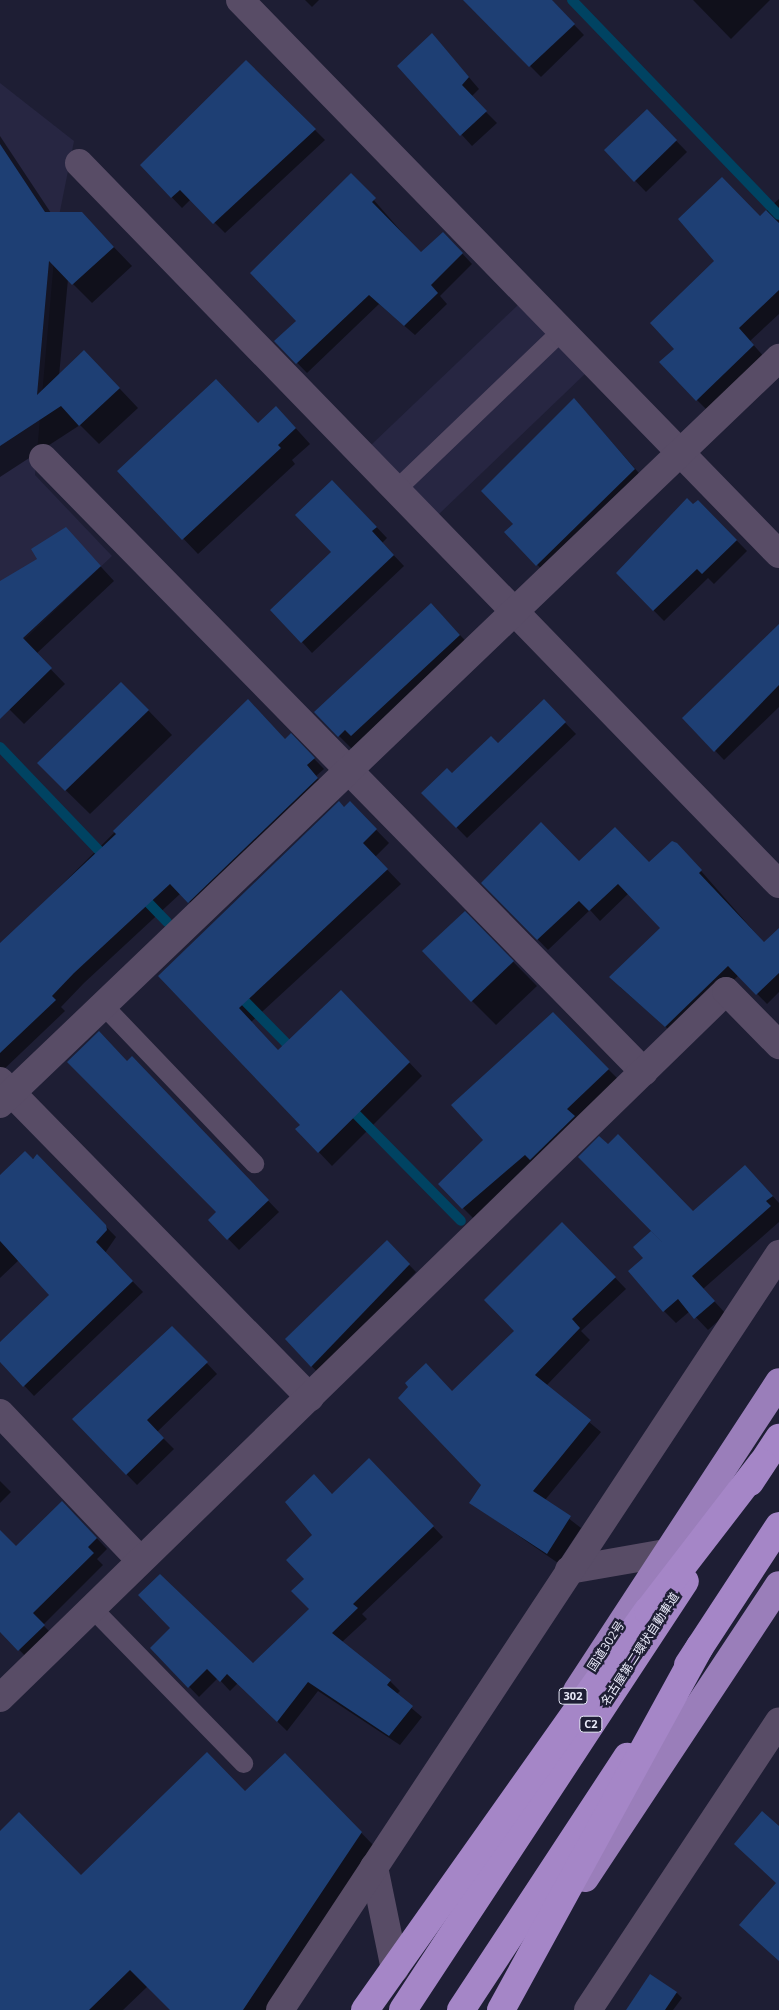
<!DOCTYPE html>
<html>
<head>
<meta charset="utf-8">
<style>
  body { margin:0 }
  #map { position:relative; width:779px; height:2010px; overflow:hidden; background:#1e1e34; font-family:"Open Sans","Noto Sans JP",sans-serif }
  div>[style] { position:absolute }
  .built>* { inset:0; background:#272642 }
  .shadow>* { inset:0; background:#0007 }
  .stream>* { height:10px; margin:-5px; padding:0 5px; transform-origin:5px; border-radius:5px; background:#004362 }
  .building>* { inset:0; background:#1e3f74 }
  .service>* { height:19px; margin:-9.5px; padding:0 9.5px; transform-origin:9.5px; border-radius:9.5px; background:#584c66 }
  .minor>* { height:28px; margin:-14px; padding:0 14px; transform-origin:14px; border-radius:14px; background:#584c66 }
  .trunk>* { height:28px; margin:-14px; padding:0 14px; transform-origin:14px; border-radius:14px; background:#9a7eba }
  .motorway>* { height:28px; margin:-14px; padding:0 14px; transform-origin:14px; border-radius:14px; background:#a586c7 }
  .motorway-bridge>* { height:28px; margin:-14px; padding:0 14px; transform-origin:14px; border-radius:14px; background:#a586c7 }
  span { translate:-50% -50%; white-space:nowrap; text-align:center; line-height:1.15; -webkit-text-stroke:5px #1e1e34; paint-order:stroke }
  .shield-label span { padding:1px 4px; background:#1e1e34; border:1px solid; border-radius:4px; -webkit-text-stroke-width:0 }
  .shield-label { font-size:11px; color:#eaebfa; font-weight:700 }
  .street-label { font-size:12px; color:#eaebfa }
</style>
</head>
<body>
<div id="map">
  <div class="built">
    <i style="clip-path:polygon(0 83px,74px 141px,57px 226px,35px 475px,112px 556px,0 663px)"></i>
    <i style="clip-path:polygon(519px 304px,586px 373px,438px 515px,371px 445px)"></i>
  </div>
  <div class="shadow">
    <i style="clip-path:polygon(305px 0,319px 0,312px 7px)"></i>
    <i style="clip-path:polygon(483px 0,550px 0,584px 35px,541px 77px,474px 9px)"></i>
    <i style="clip-path:polygon(693px 0,770px 0,731px 39px)"></i>
    <i style="clip-path:polygon(442px 46px,479px 89px,471px 97px,497px 123px,472px 146px,399px 66px)"></i>
    <i style="clip-path:polygon(246px 61px,325px 140px,225px 233px,191px 199px,182px 208px,141px 165px)"></i>
    <i style="clip-path:polygon(658px 122px,687px 152px,646px 192px,606px 150px)"></i>
    <i style="clip-path:polygon(0 136px,51px 213px,81px 213px,132px 266px,92px 303px,68px 279px,59px 376px,103px 371px,138px 408px,99px 444px,80px 425px,0 477px)"></i>
    <i style="clip-path:polygon(351px 174px,421px 254px,443px 233px,472px 264px,440px 296px,447px 304px,415px 335px,379px 304px,307px 373px,276px 341px,297px 321px)"></i>
    <i style="clip-path:polygon(779px 199px,779px 314px,750px 341px,765px 358px,709px 412px,697px 400px,676px 349px,759px 217px)"></i>
    <i style="clip-path:polygon(574px 399px,645px 480px,548px 576px,506px 532px,515px 524px)"></i>
    <i style="clip-path:polygon(291px 423px,310px 444px,292px 460px,295px 464px,198px 554px,119px 471px,258px 424px)"></i>
    <i style="clip-path:polygon(343px 492px,387px 538px,382px 543px,404px 566px,312px 653px,302px 642px,333px 553px)"></i>
    <i style="clip-path:polygon(698px 501px,747px 551px,714px 584px,708px 578px,664px 621px,617px 573px)"></i>
    <i style="clip-path:polygon(80px 544px,114px 581px,36px 654px,65px 684px,24px 724px,0 700px,0 583px,39px 559px)"></i>
    <i style="clip-path:polygon(446px 620px,475px 651px,354px 751px,315px 712px)"></i>
    <i style="clip-path:polygon(779px 626px,779px 707px,724px 760px,684px 718px)"></i>
    <i style="clip-path:polygon(248px 700px,285px 740px,291px 735px,324px 769px,316px 776px,327px 789px,199px 912px,181px 893px,84px 983px,61px 1007px,65px 1011px,0 1073px,0 946px)"></i>
    <i style="clip-path:polygon(544px 701px,576px 734px,467px 838px,423px 793px,498px 744px)"></i>
    <i style="clip-path:polygon(145px 707px,172px 735px,90px 814px,39px 764px)"></i>
    <i style="clip-path:polygon(350px 803px,389px 843px,375px 857px,401px 884px,251px 1022px,278px 1051px,355px 1005px,422px 1076px,332px 1166px,297px 1129px,301px 1125px,160px 976px)"></i>
    <i style="clip-path:polygon(687px 855px,765px 944px,779px 930px,779px 992px,767px 1004px,739px 975px,676px 1036px,620px 987px,661px 928px,629px 893px,600px 921px,590px 910px,548px 950px,483px 883px,579px 863px,649px 864px)"></i>
    <i style="clip-path:polygon(465px 913px,537px 986px,496px 1025px,472px 1001px)"></i>
    <i style="clip-path:polygon(553px 1014px,618px 1079px,535px 1164px,473px 1218px,439px 1184px,485px 1140px)"></i>
    <i style="clip-path:polygon(127px 1062px,142px 1069px,279px 1212px,239px 1250px,210px 1220px,218px 1212px)"></i>
    <i style="clip-path:polygon(37px 1156px,116px 1237px,105px 1253px,143px 1292px,34px 1396px,0 1360px,0 1344px,51px 1295px,19px 1260px,0 1278px,0 1177px)"></i>
    <i style="clip-path:polygon(757px 1179px,779px 1203px,779px 1222px,703px 1289px,726px 1314px,708px 1330px,690px 1311px,676px 1323px,664px 1311px,665px 1247px,693px 1213px)"></i>
    <i style="clip-path:polygon(573px 1234px,626px 1289px,581px 1331px,590px 1340px,546px 1386px,601px 1432px,545px 1500px,581px 1528px,558px 1563px,471px 1503px,482px 1485px,452px 1392px,516px 1331px)"></i>
    <i style="clip-path:polygon(387px 1242px,416px 1272px,319px 1374px,286px 1339px)"></i>
    <i style="clip-path:polygon(183px 1338px,217px 1374px,157px 1432px,174px 1449px,137px 1485px,73px 1419px)"></i>
    <i style="clip-path:polygon(379px 1470px,443px 1537px,362px 1614px,367px 1619px,342px 1642px,390px 1681px,400px 1691px,396px 1695px,422px 1717px,400px 1745px,318px 1691px,287px 1731px,238px 1683px,230px 1691px,218px 1678px,199px 1697px,152px 1648px,253px 1665px,310px 1610px,305px 1579px,314px 1535px,332px 1495px)"></i>
    <i style="clip-path:polygon(0 1481px,11px 1492px,0 1503px)"></i>
    <i style="clip-path:polygon(73px 1513px,107px 1549px,97px 1559px,103px 1565px,43px 1625px,54px 1636px,30px 1661px,0 1630px,0 1531px,16px 1548px)"></i>
    <i style="clip-path:polygon(301px 1771px,378px 1850px,271px 2010px,171px 2010px,148px 1986px,123px 2010px,6px 2010px,0 2004px,0 1832px,82px 1876px,246px 1792px)"></i>
    <i style="clip-path:polygon(677px 1993px,682px 1998px,673px 2010px,627px 2010px)"></i>
  </div>
  <div class="stream">
    <i style="left:572px;top:0;width:298px;rotate:46.1deg"></i>
    <i style="left:0;top:747px;width:156px;rotate:46.3deg"></i>
    <i style="left:140px;top:894px;width:39px;rotate:46deg"></i>
    <i style="left:236px;top:992px;width:83px;rotate:45.5deg"></i>
    <i style="left:348px;top:1106px;width:161px;rotate:45.5deg"></i>
  </div>
  <div class="building">
    <i style="clip-path:polygon(463px 0,552px 0,575px 24px,529px 67px)"></i>
    <i style="clip-path:polygon(432px 33px,469px 77px,462px 85px,487px 111px,460px 136px,397px 66px)"></i>
    <i style="clip-path:polygon(246px 60px,316px 129px,213px 224px,180px 190px,171px 198px,140px 165px)"></i>
    <i style="clip-path:polygon(647px 109px,677px 140px,634px 182px,604px 150px)"></i>
    <i style="clip-path:polygon(0 144px,45px 212px,82px 212px,114px 247px,72px 285px,49px 261px,37px 395px,84px 350px,120px 388px,79px 426px,61px 406px,0 446px)"></i>
    <i style="clip-path:polygon(351px 173px,376px 198px,372px 202px,421px 252px,443px 232px,463px 253px,431px 285px,438px 293px,404px 326px,369px 295px,296px 364px,274px 341px,296px 321px,250px 273px)"></i>
    <i style="clip-path:polygon(722px 177px,760px 216px,766px 210px,779px 223px,779px 290px,739px 328px,754px 345px,696px 401px,659px 362px,674px 349px,650px 323px,714px 261px,678px 219px)"></i>
    <i style="clip-path:polygon(216px 379px,258px 423px,276px 406px,296px 428px,278px 445px,281px 448px,182px 540px,117px 471px)"></i>
    <i style="clip-path:polygon(574px 398px,635px 469px,536px 566px,504px 532px,513px 524px,481px 491px)"></i>
    <i style="clip-path:polygon(332px 480px,377px 527px,372px 531px,394px 555px,301px 643px,270px 610px,331px 552px,295px 515px)"></i>
    <i style="clip-path:polygon(687px 498px,693px 504px,698px 500px,737px 540px,702px 574px,697px 569px,653px 611px,616px 573px)"></i>
    <i style="clip-path:polygon(66px 527px,101px 566px,23px 638px,52px 668px,0 719px,0 581px,37px 559px,31px 549px)"></i>
    <i style="clip-path:polygon(431px 603px,460px 635px,351px 736px,345px 730px,338px 737px,314px 712px)"></i>
    <i style="clip-path:polygon(779px 624px,779px 685px,714px 752px,682px 718px)"></i>
    <i style="clip-path:polygon(121px 682px,149px 710px,65px 791px,37px 763px)"></i>
    <i style="clip-path:polygon(248px 699px,285px 739px,291px 733px,315px 758px,307px 765px,318px 778px,188px 903px,170px 884px,74px 973px,52px 996px,56px 1000px,0 1053px,0 943px,116px 834px,113px 831px)"></i>
    <i style="clip-path:polygon(544px 699px,566px 722px,456px 828px,421px 793px,447px 768px,452px 773px,491px 736px,498px 743px)"></i>
    <i style="clip-path:polygon(339px 801px,344px 807px,350px 801px,377px 829px,363px 843px,388px 869px,239px 1008px,278px 1050px,341px 990px,410px 1062px,318px 1153px,295px 1129px,300px 1125px,158px 976px)"></i>
    <i style="clip-path:polygon(541px 822px,579px 861px,615px 827px,649px 862px,672px 841px,677px 843px,702px 870px,699px 873px,764px 942px,779px 928px,779px 973px,756px 995px,728px 966px,665px 1027px,609px 977px,660px 928px,618px 884px,589px 911px,579px 901px,537px 940px,481px 883px)"></i>
    <i style="clip-path:polygon(465px 911px,514px 961px,471px 1002px,422px 951px)"></i>
    <i style="clip-path:polygon(553px 1012px,609px 1069px,567px 1109px,575px 1116px,530px 1160px,525px 1155px,462px 1209px,438px 1184px,483px 1140px,451px 1105px)"></i>
    <i style="clip-path:polygon(99px 1031px,127px 1061px,132px 1056px,269px 1200px,227px 1240px,208px 1220px,216px 1212px,67px 1062px)"></i>
    <i style="clip-path:polygon(618px 1134px,693px 1211px,745px 1165px,773px 1196px,766px 1201px,771px 1206px,692px 1276px,715px 1301px,694px 1319px,678px 1299px,663px 1312px,628px 1271px,643px 1258px,633px 1247px,651px 1231px,662px 1242px,578px 1157px,599px 1136px,608px 1144px)"></i>
    <i style="clip-path:polygon(25px 1151px,33px 1159px,37px 1154px,106px 1225px,107px 1230px,96px 1242px,133px 1281px,23px 1387px,0 1362px,0 1342px,49px 1295px,0 1241px,0 1175px)"></i>
    <i style="clip-path:polygon(562px 1222px,616px 1277px,572px 1319px,580px 1328px,535px 1375px,591px 1420px,533px 1491px,571px 1516px,547px 1554px,469px 1503px,481px 1485px,398px 1398px,408px 1387px,405px 1383px,426px 1363px,452px 1391px,514px 1331px,484px 1300px)"></i>
    <i style="clip-path:polygon(387px 1240px,410px 1264px,311px 1367px,285px 1339px)"></i>
    <i style="clip-path:polygon(172px 1326px,208px 1362px,147px 1420px,164px 1438px,126px 1475px,72px 1419px)"></i>
    <i style="clip-path:polygon(369px 1458px,434px 1526px,353px 1604px,358px 1608px,332px 1633px,391px 1680px,387px 1685px,413px 1706px,389px 1736px,308px 1682px,277px 1722px,227px 1674px,220px 1682px,207px 1669px,188px 1688px,150px 1648px,170px 1628px,138px 1595px,160px 1574px,253px 1663px,309px 1609px,291px 1591px,304px 1579px,286px 1560px,312px 1535px,285px 1502px,314px 1474px,332px 1494px)"></i>
    <i style="clip-path:polygon(62px 1501px,97px 1538px,88px 1547px,94px 1553px,33px 1613px,45px 1625px,18px 1651px,0 1632px,0 1530px,16px 1546px)"></i>
    <i style="clip-path:polygon(207px 1752px,245px 1791px,285px 1753px,362px 1832px,243px 2010px,170px 2010px,130px 1970px,89px 2010px,0 2010px,0 1831px,19px 1812px,81px 1875px)"></i>
    <i style="clip-path:polygon(762px 1811px,779px 1826px,779px 1961px,739px 1925px,776px 1883px,734px 1844px)"></i>
    <i style="clip-path:polygon(650px 1974px,677px 1992px,665px 2010px,626px 2010px)"></i>
  </div>
  <div class="service">
    <i style="left:395px;top:490px;width:231px;rotate:-43.8deg"></i>
    <i style="left:103px;top:1005px;width:219px;rotate:46.3deg"></i>
    <i style="left:91px;top:1607px;width:218px;rotate:45.7deg"></i>
  </div>
  <div class="minor">
    <i style="left:240px;top:0;width:773px;rotate:45.79deg"></i>
    <i style="left:79px;top:163px;width:1005px;rotate:45.85deg"></i>
    <i style="left:43px;top:458px;width:859px;rotate:45.61deg"></i>
    <i style="left:0;top:1081px;width:443px;rotate:45.6deg"></i>
    <i style="left:0;top:1104px;width:1079px;rotate:-43.76deg"></i>
    <i style="left:0;top:1413px;width:203px;rotate:46.4deg"></i>
    <i style="left:569px;top:1570px;width:98px;rotate:-9.9deg"></i>
    <i style="left:0;top:1698px;width:1013px;rotate:-44.24deg"></i>
    <i style="left:726px;top:991px;width:76px;rotate:45.5deg"></i>
    <i style="left:374px;top:1867px;width:104px;rotate:78.4deg"></i>
    <i style="left:280px;top:2010px;width:906px;rotate:-56.57deg"></i>
    <i style="left:588px;top:2010px;width:346px;rotate:-56.5deg"></i>
  </div>
  <div class="trunk">
    <i style="left:577px;top:1691px;width:369px;rotate:-56.8deg"></i>
    <i style="left:585px;top:1878px;width:351px;rotate:-56.5deg"></i>
  </div>
  <div class="motorway">
    <i style="left:750px;top:1482px;width:53px;rotate:-56.6deg"></i>
    <i style="left:688px;top:1665px;width:166px;rotate:-56.8deg"></i>
    <i style="left:403px;top:2010px;width:513px;rotate:-56.68deg"></i>
    <i style="left:461px;top:2010px;width:303px;rotate:-56.7deg"></i>
  </div>
  <div class="motorway-bridge">
    <i style="left:365px;top:2010px;width:489px;rotate:-54.7deg"></i>
    <i style="left:648px;top:1611px;width:187px;rotate:-52.4deg"></i>
    <i style="left:501px;top:2010px;width:415px;rotate:-61.3deg"></i>
  </div>
  <div class="shield-label">
    <span style="left:573px;top:1696px">302</span>
    <span style="left:591px;top:1724px">C2</span>
  </div>
  <div class="street-label">
    <span style="left:606px;top:1646px;rotate:-57deg">国道302号</span>
    <span style="left:640px;top:1649px;rotate:-57deg">名古屋第二環状自動車道</span>
  </div>
</div>
</body>
</html>
